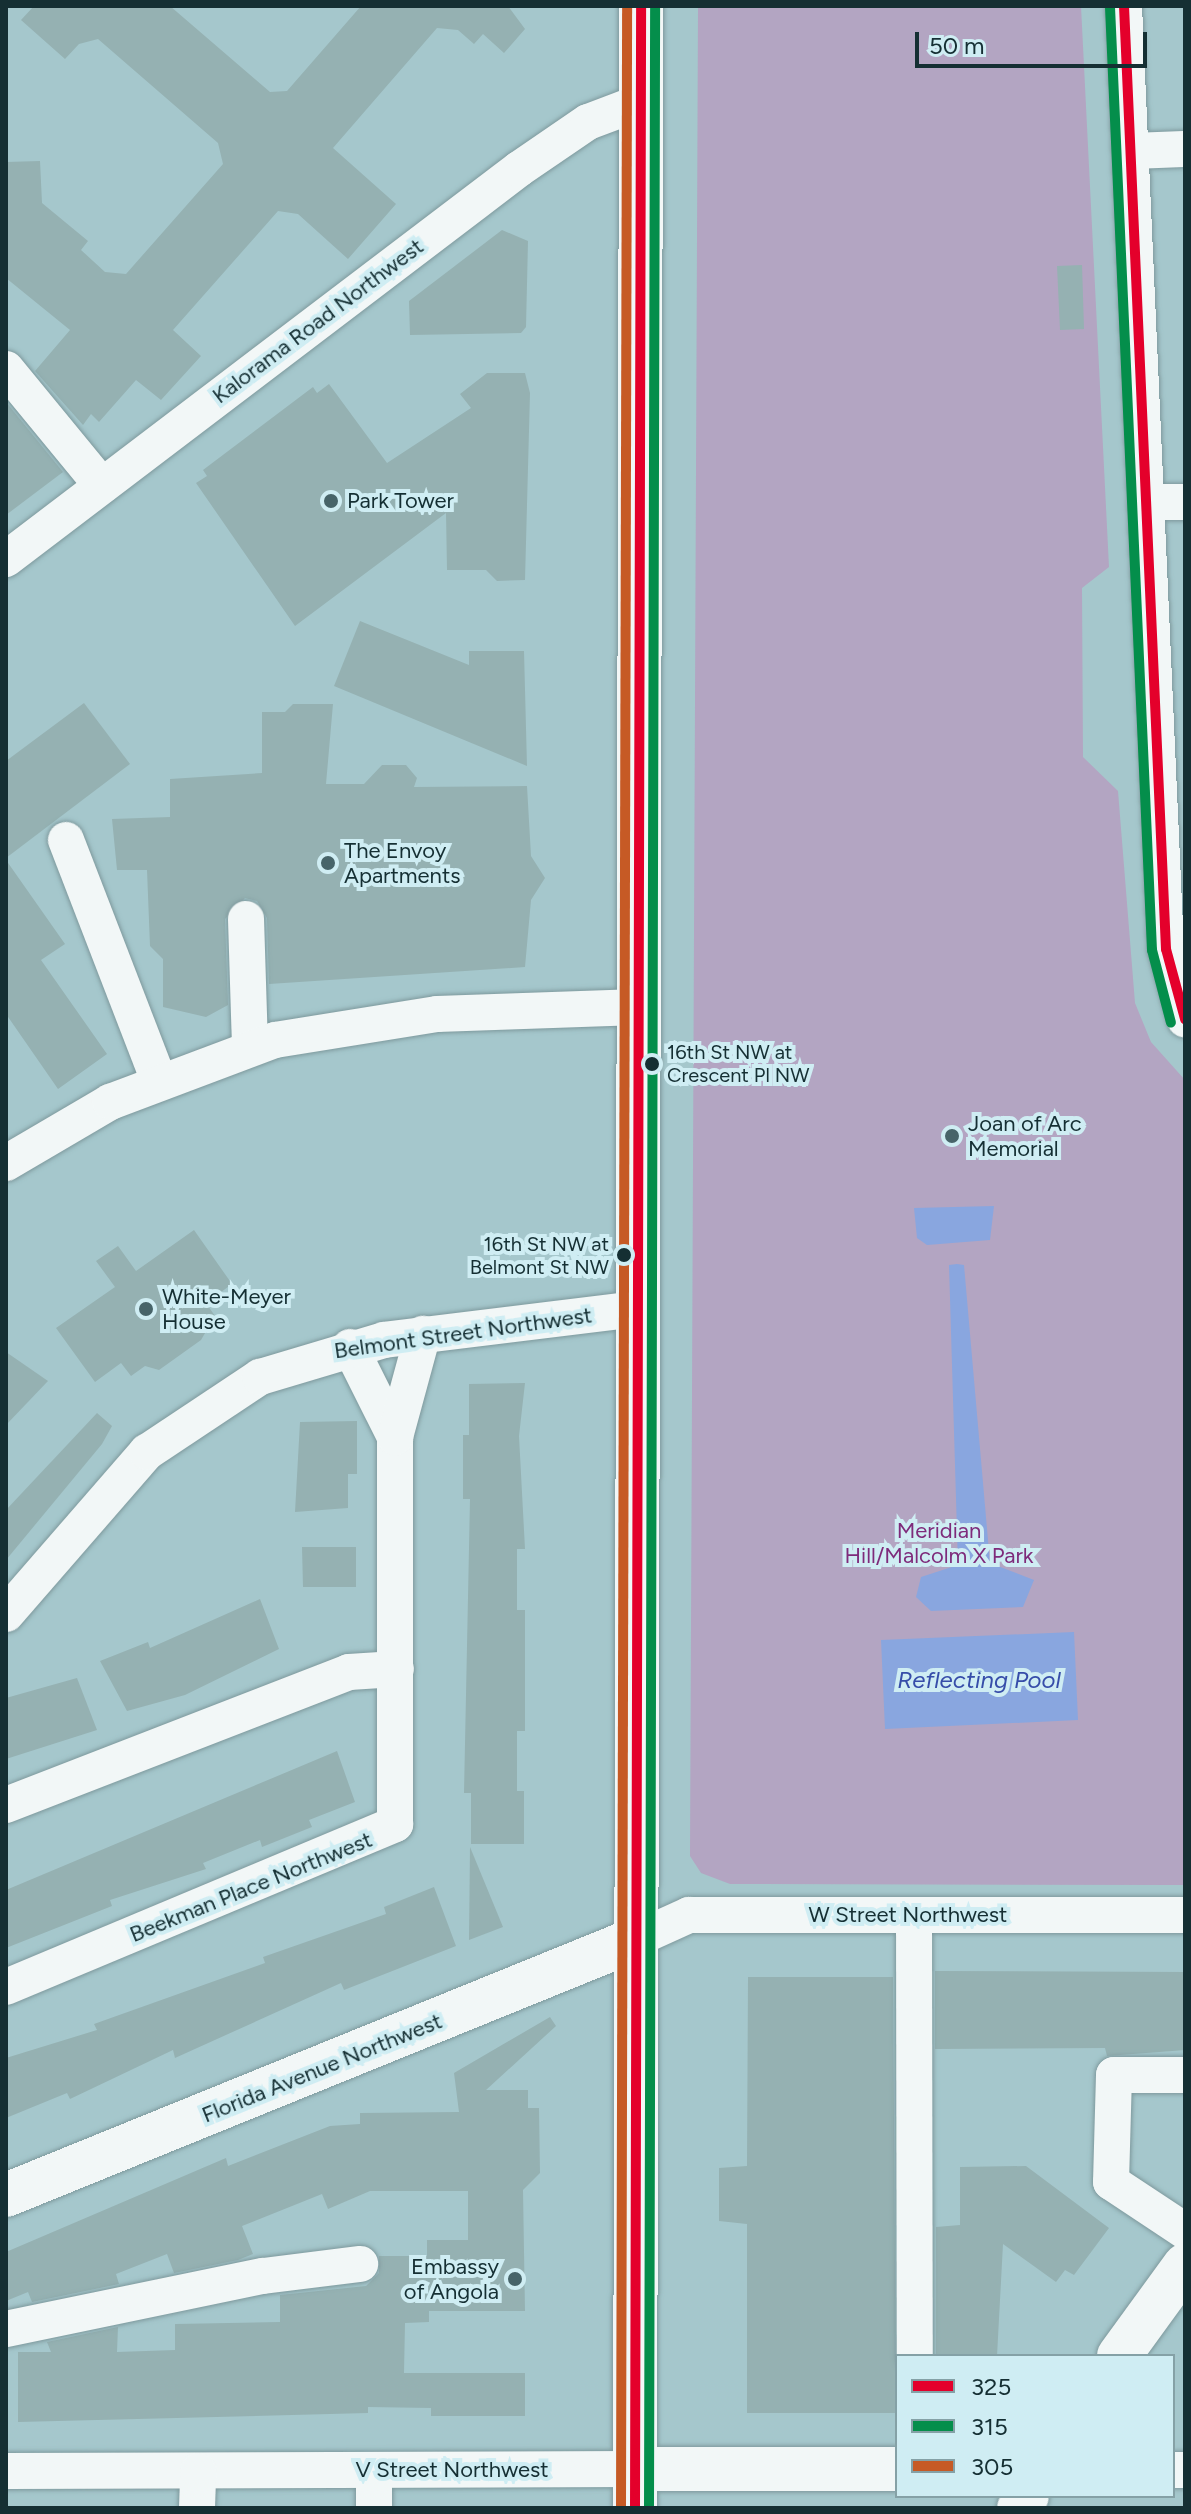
<!DOCTYPE html>
<html>
<head>
<meta charset="utf-8">
<style>
  body { margin:0 }
  #map { position:relative; width:1191px; height:2514px; overflow:hidden; background:#a5c7cc; font-family:Figtree,sans-serif }
  div>[style] { position:absolute }
  .green>* { inset:0; background:#b3a5c2 }
  .water>* { inset:0; background:#89a6df }
  .building>* { inset:0; background:#95b1b2 }
  .roads { filter:drop-shadow(0 0 2px #7e999d) drop-shadow(0 0 2px #7e999d) }
  .minor>* { height:36px; margin:-18px; padding:0 18px; transform-origin:18px; border-radius:18px; background:#f2f7f7 }
  .major>* { height:44px; margin:-22px; padding:0 22px; transform-origin:22px; border-radius:22px; background:#f2f7f7 }
  .bus-1>* { height:10px; margin:-5px; padding:0 5px; transform-origin:5px; border-radius:5px; background:#e4002b }
  .bus-2>* { height:10px; margin:-5px; padding:0 5px; transform-origin:5px; border-radius:5px; background:#048e4b }
  .bus-3>* { height:10px; margin:-5px; padding:0 5px; transform-origin:5px; border-radius:5px; background:#c65a25 }
  .dots>* { width:22px; height:22px; translate:-50% -50%; box-sizing:border-box; border:4px solid #cfedf3; border-radius:50% }
  span { translate:-50% -50%; white-space:nowrap; text-align:center; line-height:1.15; -webkit-text-stroke:8px #cfedf3; paint-order:stroke }
  .bus-label { font-size:20px; color:#152f33 }
  .left { translate:0 -50%; text-align:left }
  .right { translate:-100% -50%; text-align:right }
  .street-label { font-size:22px; color:#152f33 }
  .poi-label { font-size:22px; color:#152f33 }
  .park-label { font-size:22px; color:#7e2b7b }
  .water-label { font-size:24px; color:#364da9; font-style:italic }
  .frame { position:absolute; inset:0; border:8px solid #152f33; pointer-events:none }
  .legend { position:absolute; left:895px; top:2354px; width:280px; height:144px; box-sizing:border-box; background:#cfedf3; border:2px solid #85a1a6; margin:0; padding:10px 14px; list-style:none; font-size:24px; color:#152f33 }
  .legend li { display:flex; align-items:center; gap:16px; height:40px }
  .legend b { width:40px; border:2px solid #85a1a6 }
  .scale { position:absolute; left:915px; top:32px; width:232px; height:36px; box-sizing:border-box; border:4px solid #152f33; border-top:0; padding-left:10px; font-size:24px; line-height:28px; white-space:nowrap; color:#152f33; -webkit-text-stroke:6px #cfedf3; paint-order:stroke }
</style>
</head>
<body>
<div id="map">
  <div class="green">
    <i style="clip-path:polygon(698px 6px,1081px 6px,1109px 567px,1082px 588px,1083px 757px,1118px 791px,1135px 1003px,1151px 1042px,1185px 1080px,1185px 1885px,730px 1884px,701px 1873px,690px 1856px)"></i>
  </div>
  <div class="water">
    <i style="clip-path:polygon(994px 1206px,990px 1240px,927px 1245px,917px 1238px,914px 1208px)"></i>
    <i style="clip-path:polygon(957px 1264px,964px 1265px,990px 1563px,1034px 1580px,1023px 1607px,931px 1611px,916px 1597px,921px 1577px,958px 1565px,949px 1265px)"></i>
    <i style="clip-path:polygon(1074px 1632px,1078px 1720px,885px 1729px,881px 1640px)"></i>
  </div>
  <div class="building">
    <i style="clip-path:polygon(34px 6px,170px 6px,270px 92px,287px 91px,361px 6px,508px 6px,525px 29px,504px 53px,483px 34px,474px 44px,458px 30px,437px 28px,333px 148px,396px 204px,348px 259px,298px 214px,278px 211px,173px 330px,201px 356px,161px 400px,136px 380px,99px 422px,91px 414px,83px 425px,35px 371px,70px 330px,6px 278px,6px 162px,40px 161px,42px 203px,88px 241px,81px 250px,105px 272px,126px 274px,223px 164px,218px 143px,98px 39px,79px 44px,65px 59px,21px 20px)"></i>
    <i style="clip-path:polygon(502px 230px,528px 241px,526px 327px,521px 333px,410px 335px,409px 301px)"></i>
    <i style="clip-path:polygon(1082px 265px,1084px 329px,1060px 330px,1057px 266px)"></i>
    <i style="clip-path:polygon(487px 373px,525px 373px,530px 393px,525px 580px,497px 581px,486px 570px,447px 570px,446px 513px,295px 626px,196px 483px,207px 476px,203px 470px,313px 387px,317px 393px,329px 384px,387px 463px,471px 408px,460px 394px)"></i>
    <i style="clip-path:polygon(6px 402px,63px 472px,6px 515px)"></i>
    <i style="clip-path:polygon(360px 621px,469px 665px,469px 651px,524px 651px,527px 766px,334px 686px)"></i>
    <i style="clip-path:polygon(84px 703px,130px 764px,6px 858px,6px 761px)"></i>
    <i style="clip-path:polygon(293px 704px,333px 704px,326px 784px,364px 784px,382px 765px,406px 765px,417px 778px,414px 787px,527px 786px,531px 856px,545px 878px,531px 900px,525px 967px,269px 984px,267px 918px,257px 901px,245px 898px,225px 919px,228px 1005px,206px 1017px,163px 1007px,163px 959px,150px 946px,147px 870px,117px 870px,112px 819px,170px 817px,170px 779px,262px 773px,262px 712px,285px 712px)"></i>
    <i style="clip-path:polygon(6px 860px,65px 944px,41px 960px,107px 1054px,58px 1089px,6px 1014px)"></i>
    <i style="clip-path:polygon(194px 1230px,232px 1284px,206px 1303px,215px 1316px,201px 1340px,159px 1370px,145px 1366px,131px 1376px,121px 1363px,95px 1382px,56px 1328px,115px 1287px,96px 1261px,118px 1246px,136px 1271px)"></i>
    <i style="clip-path:polygon(6px 1352px,48px 1381px,6px 1425px)"></i>
    <i style="clip-path:polygon(525px 1383px,519px 1436px,525px 1549px,517px 1549px,517px 1610px,525px 1610px,525px 1731px,517px 1731px,517px 1791px,524px 1791px,524px 1844px,471px 1844px,471px 1793px,464px 1793px,470px 1499px,463px 1499px,463px 1435px,469px 1435px,469px 1384px)"></i>
    <i style="clip-path:polygon(97px 1413px,112px 1426px,102px 1444px,6px 1560px,6px 1510px)"></i>
    <i style="clip-path:polygon(357px 1421px,357px 1474px,348px 1474px,348px 1508px,295px 1512px,300px 1422px)"></i>
    <i style="clip-path:polygon(302px 1547px,356px 1547px,356px 1587px,303px 1587px)"></i>
    <i style="clip-path:polygon(260px 1599px,279px 1649px,185px 1695px,127px 1711px,100px 1661px,148px 1642px,150px 1648px)"></i>
    <i style="clip-path:polygon(77px 1678px,97px 1730px,6px 1759px,6px 1698px)"></i>
    <i style="clip-path:polygon(337px 1751px,355px 1802px,309px 1820px,312px 1827px,262px 1847px,260px 1840px,203px 1863px,206px 1869px,110px 1900px,112px 1906px,6px 1948px,6px 1890px)"></i>
    <i style="clip-path:polygon(470px 1847px,503px 1927px,469px 1940px)"></i>
    <i style="clip-path:polygon(434px 1887px,456px 1946px,344px 1990px,341px 1983px,175px 2058px,173px 2050px,70px 2099px,67px 2093px,6px 2118px,6px 2058px,97px 2030px,94px 2024px,265px 1963px,263px 1957px,386px 1914px,384px 1907px)"></i>
    <i style="clip-path:polygon(935px 1971px,1185px 1972px,1185px 2050px,1107px 2056px,1105px 2048px,935px 2049px)"></i>
    <i style="clip-path:polygon(748px 1977px,893px 1977px,896px 2413px,747px 2413px,747px 2224px,719px 2221px,719px 2168px,747px 2166px)"></i>
    <i style="clip-path:polygon(550px 2017px,556px 2026px,486px 2090px,528px 2090px,528px 2108px,539px 2108px,540px 2173px,523px 2190px,525px 2311px,429px 2311px,429px 2322px,405px 2323px,404px 2373px,525px 2373px,525px 2416px,431px 2416px,431px 2408px,368px 2407px,368px 2413px,18px 2422px,18px 2352px,51px 2352px,47px 2342px,118px 2327px,117px 2352px,175px 2350px,175px 2324px,280px 2322px,280px 2295px,366px 2286px,379px 2273px,379px 2256px,427px 2256px,427px 2240px,468px 2240px,468px 2191px,370px 2191px,328px 2209px,322px 2194px,242px 2226px,253px 2254px,238px 2260px,174px 2273px,167px 2254px,116px 2274px,119px 2284px,32px 2302px,28px 2292px,6px 2301px,6px 2252px,226px 2158px,228px 2166px,330px 2126px,360px 2124px,360px 2113px,459px 2112px,454px 2073px)"></i>
    <i style="clip-path:polygon(1026px 2166px,1109px 2228px,1074px 2275px,1065px 2270px,1056px 2282px,1003px 2244px,997px 2356px,936px 2356px,936px 2227px,960px 2225px,960px 2167px)"></i>
  </div>
  <div class="roads">
    <div class="minor">
      <i style="left:1124px;top:6px;width:944px;rotate:87.45deg"></i>
      <i style="left:1166px;top:949px;width:73px;rotate:74.8deg"></i>
      <i style="left:1131px;top:151px;width:54px;rotate:-2.1deg"></i>
      <i style="left:6px;top:369px;width:151px;rotate:50.6deg"></i>
      <i style="left:1147px;top:502px;width:38px"></i>
      <i style="left:6px;top:559px;width:644px;rotate:-37.24deg"></i>
      <i style="left:519px;top:169px;width:83px;rotate:-34.3deg"></i>
      <i style="left:588px;top:122px;width:57px;rotate:-20.7deg"></i>
      <i style="left:66px;top:840px;width:258px;rotate:68.9deg"></i>
      <i style="left:246px;top:919px;width:128px;rotate:88.2deg"></i>
      <i style="left:6px;top:1163px;width:121px;rotate:-30.4deg"></i>
      <i style="left:110px;top:1102px;width:176px;rotate:-20.6deg"></i>
      <i style="left:275px;top:1040px;width:164px;rotate:-9.1deg"></i>
      <i style="left:437px;top:1014px;width:202px;rotate:-2deg"></i>
      <i style="left:350px;top:1347px;width:101px;rotate:63.4deg"></i>
      <i style="left:6px;top:1614px;width:215px;rotate:-49deg"></i>
      <i style="left:147px;top:1452px;width:136px;rotate:-33.6deg"></i>
      <i style="left:260px;top:1377px;width:129px;rotate:-16.6deg"></i>
      <i style="left:384px;top:1340px;width:256px;rotate:-7deg"></i>
      <i style="left:6px;top:1805px;width:368px;rotate:-21.2deg"></i>
      <i style="left:349px;top:1672px;width:47px;rotate:-3.7deg"></i>
      <i style="left:914px;top:1915px;width:441px;rotate:89.9deg"></i>
      <i style="left:636px;top:1939px;width:58px;rotate:-24.4deg"></i>
      <i style="left:689px;top:1915px;width:496px"></i>
      <i style="left:6px;top:1987px;width:422px;rotate:-22.7deg"></i>
      <i style="left:395px;top:1824px;width:387px;rotate:-90deg"></i>
      <i style="left:395px;top:1437px;width:107px;rotate:-74.8deg"></i>
      <i style="left:1185px;top:2075px;width:71px;rotate:180deg"></i>
      <i style="left:1114px;top:2075px;width:107px;rotate:91.6deg"></i>
      <i style="left:1111px;top:2182px;width:89px;rotate:33.5deg"></i>
      <i style="left:6px;top:2329px;width:262px;rotate:-11.7deg"></i>
      <i style="left:263px;top:2276px;width:98px;rotate:-7.1deg"></i>
      <i style="left:1173px;top:2470px;width:12px"></i>
      <i style="left:6px;top:2471px;width:629px;rotate:-0.18deg"></i>
      <i style="left:197px;top:2508px;width:37px;rotate:-88deg"></i>
      <i style="left:374px;top:2508px;width:38px;rotate:-90deg"></i>
    </div>
    <div class="major">
      <i style="left:6px;top:2195px;width:680px;rotate:-22.11deg"></i>
      <i style="left:1119px;top:2356px;width:112px;rotate:-54deg"></i>
      <i style="left:635px;top:2469px;width:262px"></i>
      <i style="left:635px;top:2508px;width:2502px;rotate:-89.86deg"></i>
      <i style="left:1019px;top:2508px;width:14px;rotate:-56deg"></i>
    </div>
  </div>
  <div class="bus-1">
    <i style="left:1124px;top:6px;width:944px;rotate:87.45deg"></i>
    <i style="left:1166px;top:949px;width:73px;rotate:74.8deg"></i>
    <i style="left:635px;top:2508px;width:2502px;rotate:-89.86deg"></i>
  </div>
  <div class="bus-2">
    <i style="left:1110px;top:7px;width:944px;rotate:87.45deg"></i>
    <i style="left:1152px;top:950px;width:75px;rotate:75.4deg"></i>
    <i style="left:649px;top:2508px;width:2502px;rotate:-89.86deg"></i>
  </div>
  <div class="bus-3">
    <i style="left:621px;top:2508px;width:2502px;rotate:-89.86deg"></i>
  </div>
  <div class="dots">
    <i style="left:331px;top:501px;background:#476469"></i>
    <i style="left:328px;top:863px;background:#476469"></i>
    <i style="left:652px;top:1064px;background:#152f33"></i>
    <i style="left:952px;top:1136px;background:#476469"></i>
    <i style="left:624px;top:1255px;background:#152f33"></i>
    <i style="left:146px;top:1309px;background:#476469"></i>
    <i style="left:515px;top:2279px;background:#476469"></i>
  </div>
  <div class="bus-label">
    <span class="left" style="left:667px;top:1064px">16th St NW at<br>Crescent Pl NW</span>
    <span class="right" style="left:609px;top:1256px">16th St NW at<br>Belmont St NW</span>
  </div>
  <div class="street-label">
    <span style="left:318px;top:321px;rotate:-37deg">Kalorama Road Northwest</span>
    <span style="left:463px;top:1333px;rotate:-8deg">Belmont Street Northwest</span>
    <span style="left:251px;top:1887px;rotate:-22deg">Beekman Place Northwest</span>
    <span style="left:908px;top:1915px">W Street Northwest</span>
    <span style="left:322px;top:2068px;rotate:-22deg">Florida Avenue Northwest</span>
    <span style="left:452px;top:2470px">V Street Northwest</span>
  </div>
  <div class="poi-label">
    <span class="left" style="left:347px;top:501px">Park Tower</span>
    <span class="left" style="left:344px;top:863px">The Envoy<br>Apartments</span>
    <span class="left" style="left:968px;top:1136px">Joan of Arc<br>Memorial</span>
    <span class="left" style="left:162px;top:1309px">White-Meyer<br>House</span>
    <span class="right" style="left:499px;top:2279px">Embassy<br>of Angola</span>
  </div>
  <div class="park-label">
    <span style="left:939px;top:1543px">Meridian<br>Hill/Malcolm X Park</span>
  </div>
  <div class="water-label">
    <span style="left:979px;top:1680px">Reflecting Pool</span>
  </div>
  <div class="frame"></div>
  <ul class="legend">
  <li><b style="height:10px;background:#e4002b"></b>325</li>
  <li><b style="height:10px;background:#048e4b"></b>315</li>
  <li><b style="height:10px;background:#c65a25"></b>305</li>
  </ul>
  <div class="scale">50 m</div>
</div>
</body>
</html>
